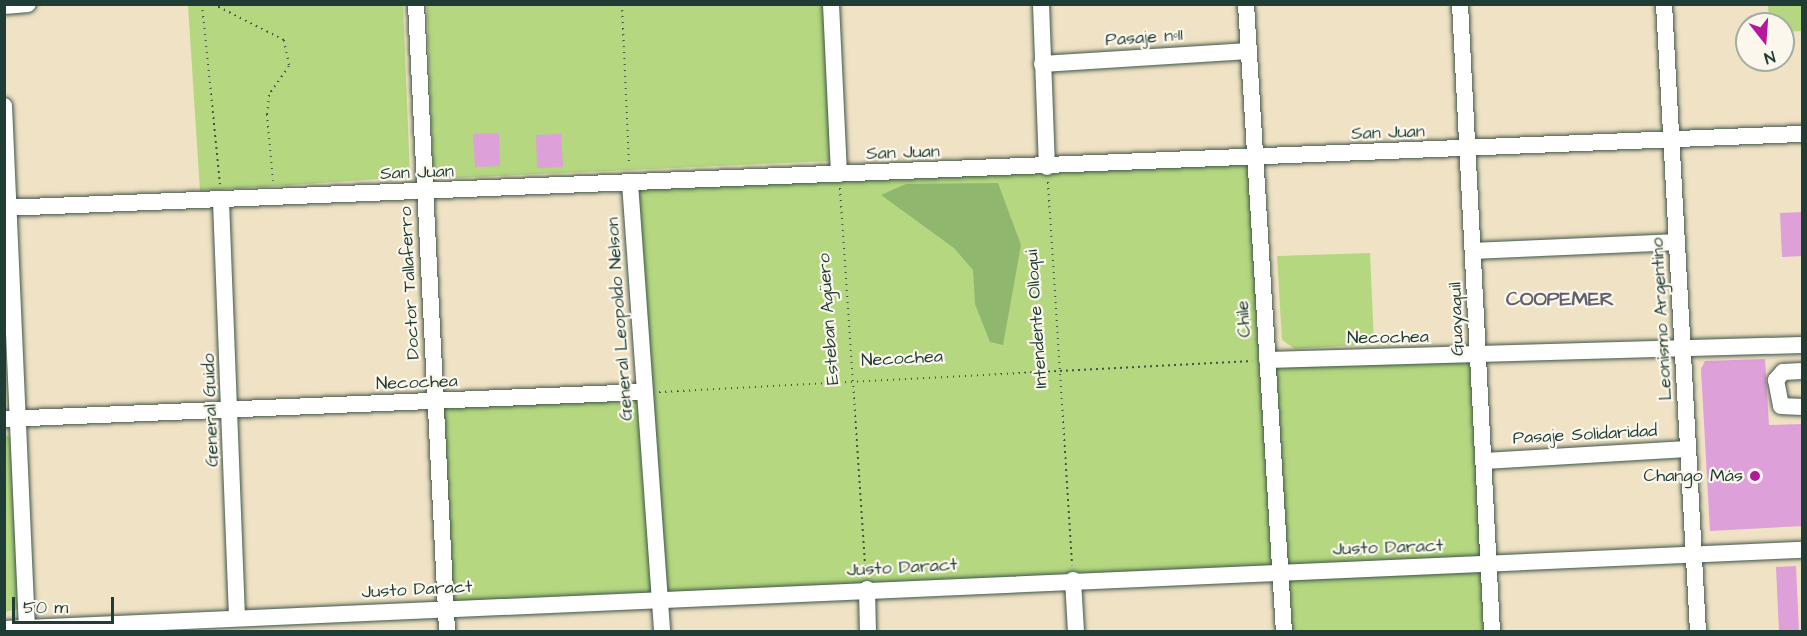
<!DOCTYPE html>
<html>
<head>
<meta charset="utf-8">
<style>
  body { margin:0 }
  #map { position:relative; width:1807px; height:636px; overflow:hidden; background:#f0e2c4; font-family:"Architects Daughter",sans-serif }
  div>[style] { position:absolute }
  .green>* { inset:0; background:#b4d77f }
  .forest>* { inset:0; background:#8fb86e }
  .building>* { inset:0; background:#dda0d8 }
  .path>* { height:2px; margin-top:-1px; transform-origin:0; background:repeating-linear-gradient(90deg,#3e564a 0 1.5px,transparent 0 6px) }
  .roads { filter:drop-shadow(0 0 2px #3e564a) drop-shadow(0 0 2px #3e564a) }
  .minor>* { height:16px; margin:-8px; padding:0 8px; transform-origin:8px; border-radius:8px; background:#fff }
  .dots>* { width:16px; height:16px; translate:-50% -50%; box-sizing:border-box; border:3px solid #fbf7ec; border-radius:50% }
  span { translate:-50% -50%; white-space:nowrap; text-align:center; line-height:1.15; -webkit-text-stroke:4.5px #fbf7ec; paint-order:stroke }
  .street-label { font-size:18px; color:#1f3d34 }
  .poi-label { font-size:18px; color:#1f3d34 }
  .right { translate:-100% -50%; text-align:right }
  .neighbourhood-label { font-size:20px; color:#62606d; font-weight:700 }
  .frame { position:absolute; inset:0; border:6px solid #1f3d34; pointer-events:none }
  .north { position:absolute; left:1735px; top:12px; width:60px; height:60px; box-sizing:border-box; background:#fbf7ec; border:2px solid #a3ada2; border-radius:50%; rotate:163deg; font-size:16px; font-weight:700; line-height:24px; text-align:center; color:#1f3d34 }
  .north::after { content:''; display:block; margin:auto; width:21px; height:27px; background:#b5179e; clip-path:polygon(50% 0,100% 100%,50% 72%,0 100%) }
  .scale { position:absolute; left:12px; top:597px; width:102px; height:27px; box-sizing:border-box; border:3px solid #1f3d34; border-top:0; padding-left:8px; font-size:18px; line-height:21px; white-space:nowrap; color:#1f3d34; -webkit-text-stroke:4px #fbf7ec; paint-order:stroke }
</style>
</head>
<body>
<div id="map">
  <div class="green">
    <i style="clip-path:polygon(188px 5px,403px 5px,410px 177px,200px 191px)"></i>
    <i style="clip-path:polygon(427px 5px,824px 5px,830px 161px,433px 179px)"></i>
    <i style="clip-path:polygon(1768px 5px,1802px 5px,1802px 31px,1783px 32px,1783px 24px,1769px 24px)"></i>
    <i style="clip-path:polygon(1253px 157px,1266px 360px,1478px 355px,1492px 631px,1284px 631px,1280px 571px,447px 608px,436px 402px,644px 392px,630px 183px)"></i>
    <i style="clip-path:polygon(1370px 253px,1374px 344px,1295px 349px,1282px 340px,1277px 256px)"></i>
    <i style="clip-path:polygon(4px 434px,13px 439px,19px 609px,5px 612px)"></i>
  </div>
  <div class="forest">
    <i style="clip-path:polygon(998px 183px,1021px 245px,1003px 345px,990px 342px,975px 304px,973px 270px,954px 248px,881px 195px,906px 184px)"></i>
  </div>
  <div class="building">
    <i style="clip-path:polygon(499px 133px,500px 166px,475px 167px,473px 134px)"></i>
    <i style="clip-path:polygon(561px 134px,563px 167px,537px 168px,536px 135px)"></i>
    <i style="clip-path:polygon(1803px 212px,1803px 256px,1782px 257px,1780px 213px)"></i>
    <i style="clip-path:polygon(1765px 359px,1769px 425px,1803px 424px,1803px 526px,1710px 531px,1701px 369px,1705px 361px)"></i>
    <i style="clip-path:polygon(1796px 566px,1799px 632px,1779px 632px,1776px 567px)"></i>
  </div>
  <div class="path">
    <i style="left:202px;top:4px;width:181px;rotate:84.3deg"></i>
    <i style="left:213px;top:4px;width:80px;rotate:26.9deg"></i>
    <i style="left:284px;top:40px;width:26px;rotate:79deg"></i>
    <i style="left:289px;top:66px;width:35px;rotate:125deg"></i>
    <i style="left:269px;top:95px;width:19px;rotate:96deg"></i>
    <i style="left:267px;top:114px;width:67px;rotate:84.9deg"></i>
    <i style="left:622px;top:4px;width:162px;rotate:87.5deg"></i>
    <i style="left:1048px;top:182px;width:384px;rotate:86.4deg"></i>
    <i style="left:840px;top:188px;width:388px;rotate:86.2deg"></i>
    <i style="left:659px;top:392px;width:594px;rotate:-2.99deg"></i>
  </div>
  <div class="roads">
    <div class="minor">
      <i style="left:416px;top:4px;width:629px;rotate:87.17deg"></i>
      <i style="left:831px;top:4px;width:170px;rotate:87.3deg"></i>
      <i style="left:1041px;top:4px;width:163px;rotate:87.9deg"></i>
      <i style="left:1246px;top:4px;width:629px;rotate:86.54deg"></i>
      <i style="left:1460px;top:4px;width:629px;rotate:87.08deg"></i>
      <i style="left:1664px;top:4px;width:629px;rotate:86.9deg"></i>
      <i style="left:4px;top:6px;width:24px;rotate:-5deg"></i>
      <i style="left:1042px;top:64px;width:207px;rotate:-3.6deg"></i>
      <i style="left:4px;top:106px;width:523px;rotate:87.48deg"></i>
      <i style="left:630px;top:183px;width:450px;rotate:85.9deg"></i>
      <i style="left:221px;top:201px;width:417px;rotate:87.8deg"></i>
      <i style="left:4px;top:208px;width:1800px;rotate:-2.36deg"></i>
      <i style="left:1474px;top:251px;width:203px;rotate:-2.5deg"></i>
      <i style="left:1267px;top:360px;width:535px;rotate:-1.61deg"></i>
      <i style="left:1802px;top:371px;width:19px;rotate:177deg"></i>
      <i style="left:1783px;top:372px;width:11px;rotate:131deg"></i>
      <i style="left:1776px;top:380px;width:26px;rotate:79deg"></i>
      <i style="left:1781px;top:406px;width:21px;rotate:3deg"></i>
      <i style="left:4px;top:419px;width:641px;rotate:-2.42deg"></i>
      <i style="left:1484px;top:461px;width:204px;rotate:-3.4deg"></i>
      <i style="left:1073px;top:580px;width:52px;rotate:86.7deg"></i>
      <i style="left:867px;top:589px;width:43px;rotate:88.7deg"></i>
      <i style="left:4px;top:629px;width:1800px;rotate:-2.52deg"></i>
    </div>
  </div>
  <div class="dots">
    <i style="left:1755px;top:476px;background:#b5179e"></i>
  </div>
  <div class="street-label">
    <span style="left:1144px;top:38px;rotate:-4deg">Pasaje nº11</span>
    <span style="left:1388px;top:133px;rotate:-2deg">San Juan</span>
    <span style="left:903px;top:153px;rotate:-2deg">San Juan</span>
    <span style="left:417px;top:173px;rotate:-2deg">San Juan</span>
    <span style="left:410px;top:283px;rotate:-93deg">Doctor Tallaferro</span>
    <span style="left:620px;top:319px;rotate:-94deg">General Leopoldo Nelson</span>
    <span style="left:829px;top:319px;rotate:-94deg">Esteban Agüero</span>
    <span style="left:1037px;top:319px;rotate:-94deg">Intendente Olloqui</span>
    <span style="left:1244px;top:319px;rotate:-94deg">Chile</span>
    <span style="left:1457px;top:319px;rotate:-92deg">Guayaquil</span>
    <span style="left:1662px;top:319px;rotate:-93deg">Leonismo Argentino</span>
    <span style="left:1388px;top:338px;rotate:-1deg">Necochea</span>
    <span style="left:902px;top:359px;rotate:-3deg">Necochea</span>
    <span style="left:417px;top:383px;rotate:-2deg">Necochea</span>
    <span style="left:211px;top:410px;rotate:-92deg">General Guido</span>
    <span style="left:1585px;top:435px;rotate:-3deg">Pasaje Solidaridad</span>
    <span style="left:1388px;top:548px;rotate:-2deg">Justo Daract</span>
    <span style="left:902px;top:568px;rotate:-3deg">Justo Daract</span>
    <span style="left:417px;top:590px;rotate:-3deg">Justo Daract</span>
  </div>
  <div class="poi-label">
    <span class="right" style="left:1743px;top:476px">Chango Más</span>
  </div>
  <div class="neighbourhood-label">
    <span style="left:1560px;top:299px">COOPEMER</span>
  </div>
  <div class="frame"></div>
  <div class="north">N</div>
  <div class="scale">50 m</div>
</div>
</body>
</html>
